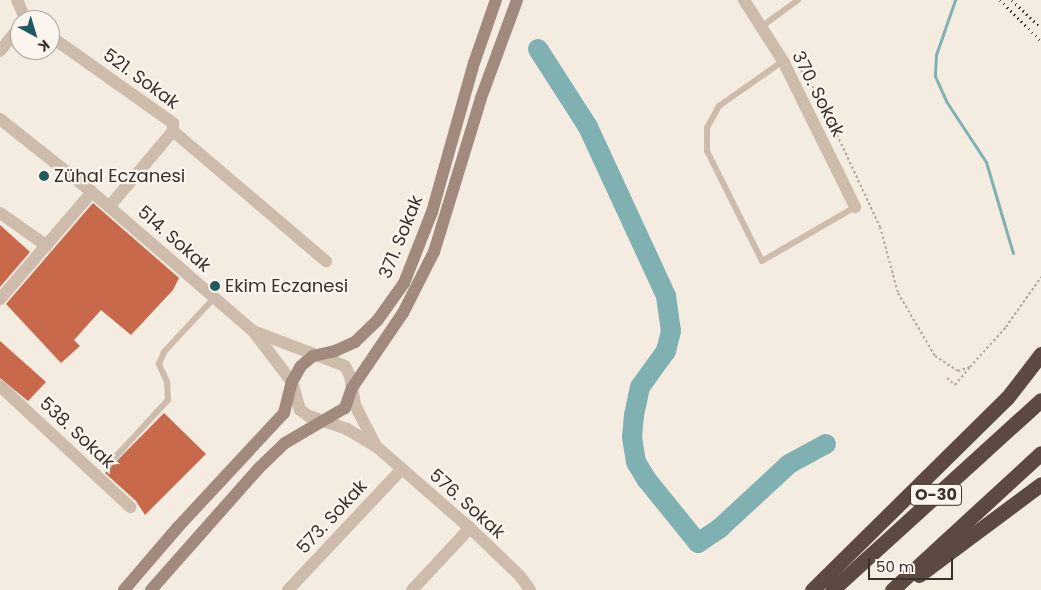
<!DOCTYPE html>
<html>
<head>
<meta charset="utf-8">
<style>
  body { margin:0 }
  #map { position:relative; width:1041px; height:590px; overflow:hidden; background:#f4ebe1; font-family:Poppins,sans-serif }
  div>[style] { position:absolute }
  .stream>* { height:3px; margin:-1.5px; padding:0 1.5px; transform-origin:1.5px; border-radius:1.5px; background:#7fb0b2 }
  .river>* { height:20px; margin:-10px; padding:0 10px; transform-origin:10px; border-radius:10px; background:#7fb0b2 }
  .building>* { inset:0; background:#c8694b }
  .path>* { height:2px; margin-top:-1px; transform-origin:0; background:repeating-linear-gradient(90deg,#b9a596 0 2.5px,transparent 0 5px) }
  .service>* { height:6px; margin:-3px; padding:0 3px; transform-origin:3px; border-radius:3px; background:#cdbbac }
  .minor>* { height:12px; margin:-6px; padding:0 6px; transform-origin:6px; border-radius:6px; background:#cdbbac }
  .tertiary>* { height:12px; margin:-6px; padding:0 6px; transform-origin:6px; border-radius:6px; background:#cdbbac }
  .secondary>* { height:12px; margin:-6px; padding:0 6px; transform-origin:6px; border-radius:6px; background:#a18a7d }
  .motorway>* { height:15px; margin:-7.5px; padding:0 7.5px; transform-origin:7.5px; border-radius:7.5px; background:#5c4a42 }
  .rail>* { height:3px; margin-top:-1.5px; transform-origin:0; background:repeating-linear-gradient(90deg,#3b302b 0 1px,transparent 0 5px) }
  .dots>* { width:14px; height:14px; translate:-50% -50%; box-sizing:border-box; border:2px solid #fbf5ee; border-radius:50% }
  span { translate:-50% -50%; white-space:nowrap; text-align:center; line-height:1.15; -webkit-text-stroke:4.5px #fbf5ee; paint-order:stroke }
  .shield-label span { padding:1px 4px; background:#fbf5ee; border:1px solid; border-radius:4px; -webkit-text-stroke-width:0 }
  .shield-label { font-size:16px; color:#3b302b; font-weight:700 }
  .street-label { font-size:18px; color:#3b302b }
  .poi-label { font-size:18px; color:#3b302b }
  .left { translate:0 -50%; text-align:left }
  .north { position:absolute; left:10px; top:10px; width:50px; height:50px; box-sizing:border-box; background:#fbf5ee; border:1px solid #aea6a0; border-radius:50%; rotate:141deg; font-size:14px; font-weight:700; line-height:20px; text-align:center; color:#3b302b }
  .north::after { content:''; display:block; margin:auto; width:18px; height:22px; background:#1f5a5e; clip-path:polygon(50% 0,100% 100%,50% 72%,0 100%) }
  .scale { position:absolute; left:868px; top:558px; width:85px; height:22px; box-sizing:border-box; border:2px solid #3b302b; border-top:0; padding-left:6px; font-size:15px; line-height:18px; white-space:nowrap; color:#3b302b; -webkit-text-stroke:4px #fbf5ee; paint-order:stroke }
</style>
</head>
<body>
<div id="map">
  <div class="stream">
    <i style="left:955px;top:0;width:58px;rotate:109.1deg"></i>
    <i style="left:936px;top:55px;width:21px;rotate:93deg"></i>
    <i style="left:935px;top:76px;width:27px;rotate:66deg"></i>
    <i style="left:946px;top:101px;width:73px;rotate:56.7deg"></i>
    <i style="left:986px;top:162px;width:95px;rotate:73.5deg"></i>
  </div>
  <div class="river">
    <i style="left:538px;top:49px;width:93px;rotate:57.3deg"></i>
    <i style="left:588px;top:127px;width:186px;rotate:65.2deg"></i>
    <i style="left:666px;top:296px;width:35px;rotate:82deg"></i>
    <i style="left:671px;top:331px;width:21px;rotate:104deg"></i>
    <i style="left:666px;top:351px;width:44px;rotate:125.8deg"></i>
    <i style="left:640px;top:387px;width:29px;rotate:102deg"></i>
    <i style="left:634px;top:415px;width:22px;rotate:95deg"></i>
    <i style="left:632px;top:437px;width:25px;rotate:81deg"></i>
    <i style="left:636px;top:462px;width:21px;rotate:59deg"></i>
    <i style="left:647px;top:480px;width:81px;rotate:51deg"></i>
    <i style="left:698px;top:543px;width:27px;rotate:-34deg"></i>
    <i style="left:720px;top:528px;width:94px;rotate:-42.8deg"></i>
    <i style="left:789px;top:464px;width:42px;rotate:-28.4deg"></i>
  </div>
  <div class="building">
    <i style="clip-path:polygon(93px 203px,179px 278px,173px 290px,131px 335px,101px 310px,74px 340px,80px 346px,61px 363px,6px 304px)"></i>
    <i style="clip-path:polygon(0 225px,30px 252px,0 287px)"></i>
    <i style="clip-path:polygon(0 341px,46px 382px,28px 401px,0 378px)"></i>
    <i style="clip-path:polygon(164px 413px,206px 454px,145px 515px,136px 501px,105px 473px)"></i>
  </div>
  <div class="path">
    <i style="left:801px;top:70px;width:29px;rotate:55deg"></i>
    <i style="left:818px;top:94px;width:147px;rotate:65deg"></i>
    <i style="left:880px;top:227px;width:68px;rotate:74.7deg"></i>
    <i style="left:898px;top:293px;width:73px;rotate:59.6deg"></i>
    <i style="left:935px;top:356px;width:27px;rotate:33deg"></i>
    <i style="left:958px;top:371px;width:13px;rotate:-18deg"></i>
    <i style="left:970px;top:367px;width:54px;rotate:-48deg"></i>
    <i style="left:1006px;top:327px;width:61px;rotate:-55deg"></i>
    <i style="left:947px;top:378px;width:11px;rotate:41deg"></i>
    <i style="left:955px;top:385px;width:23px;rotate:-50deg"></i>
  </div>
  <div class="service">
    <i style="left:761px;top:27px;width:46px;rotate:-36.1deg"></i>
    <i style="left:783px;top:61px;width:78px;rotate:144.9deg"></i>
    <i style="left:719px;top:106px;width:25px;rotate:119deg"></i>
    <i style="left:707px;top:128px;width:23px;rotate:90deg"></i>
    <i style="left:707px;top:151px;width:123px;rotate:63.4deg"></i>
    <i style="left:762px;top:261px;width:108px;rotate:-30.1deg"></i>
    <i style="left:108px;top:465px;width:88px;rotate:-47.3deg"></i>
    <i style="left:168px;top:400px;width:18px;rotate:-93deg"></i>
    <i style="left:167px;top:382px;width:20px;rotate:-114deg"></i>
    <i style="left:159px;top:364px;width:13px;rotate:-67deg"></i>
    <i style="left:164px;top:352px;width:74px;rotate:-47.2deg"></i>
  </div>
  <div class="minor">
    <i style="left:17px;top:0;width:22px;rotate:66deg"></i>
    <i style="left:744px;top:0;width:72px;rotate:57.4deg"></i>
    <i style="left:783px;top:61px;width:163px;rotate:63.7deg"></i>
    <i style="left:50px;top:36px;width:151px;rotate:35.3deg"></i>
    <i style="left:173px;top:123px;width:8px;rotate:90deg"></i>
    <i style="left:173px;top:131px;width:99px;rotate:130.1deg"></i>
    <i style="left:0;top:51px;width:32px;rotate:-51deg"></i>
    <i style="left:173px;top:131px;width:201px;rotate:40.4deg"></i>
    <i style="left:0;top:213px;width:57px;rotate:35.1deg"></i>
    <i style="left:0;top:299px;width:141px;rotate:-49.3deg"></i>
    <i style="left:0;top:386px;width:178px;rotate:42.9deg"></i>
    <i style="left:288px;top:590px;width:166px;rotate:-46.7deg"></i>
    <i style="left:412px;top:590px;width:85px;rotate:-46.9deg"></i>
  </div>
  <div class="tertiary">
    <i style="left:0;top:119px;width:117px;rotate:38.4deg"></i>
    <i style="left:92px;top:192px;width:213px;rotate:40.8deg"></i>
    <i style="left:253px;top:331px;width:64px;rotate:52.6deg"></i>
    <i style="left:292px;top:382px;width:29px;rotate:74deg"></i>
    <i style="left:300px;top:410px;width:11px;rotate:34deg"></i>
    <i style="left:309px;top:416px;width:40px;rotate:18.9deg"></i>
    <i style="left:347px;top:429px;width:35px;rotate:31deg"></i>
    <i style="left:377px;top:447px;width:123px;rotate:41.1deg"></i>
    <i style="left:470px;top:528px;width:69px;rotate:43.8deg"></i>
    <i style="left:520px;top:576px;width:17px;rotate:54deg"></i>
    <i style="left:256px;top:332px;width:95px;rotate:20.9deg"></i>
    <i style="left:345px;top:366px;width:11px;rotate:63deg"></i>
    <i style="left:350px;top:376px;width:29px;rotate:80deg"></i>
    <i style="left:355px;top:405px;width:46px;rotate:62.9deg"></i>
  </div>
  <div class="secondary">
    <i style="left:124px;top:590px;width:83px;rotate:-49.4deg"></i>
    <i style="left:178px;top:527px;width:156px;rotate:-47.1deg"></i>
    <i style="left:284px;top:413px;width:32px;rotate:-76deg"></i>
    <i style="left:292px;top:382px;width:18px;rotate:-61deg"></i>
    <i style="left:301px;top:366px;width:16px;rotate:-40deg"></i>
    <i style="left:313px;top:356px;width:23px;rotate:-13deg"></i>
    <i style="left:335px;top:351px;width:22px;rotate:-24deg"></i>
    <i style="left:355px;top:342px;width:30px;rotate:-44deg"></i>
    <i style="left:377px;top:321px;width:47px;rotate:-54.6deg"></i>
    <i style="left:404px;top:283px;width:76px;rotate:-68.5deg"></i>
    <i style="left:432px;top:212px;width:155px;rotate:-74.3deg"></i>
    <i style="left:474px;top:63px;width:67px;rotate:-70.8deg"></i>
    <i style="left:151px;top:590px;width:162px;rotate:-48.5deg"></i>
    <i style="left:258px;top:469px;width:37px;rotate:-44deg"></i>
    <i style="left:285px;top:443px;width:69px;rotate:-30.3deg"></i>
    <i style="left:345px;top:408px;width:21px;rotate:-71deg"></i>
    <i style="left:352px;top:388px;width:91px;rotate:-55.8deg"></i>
    <i style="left:403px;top:313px;width:68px;rotate:-63.1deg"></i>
    <i style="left:434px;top:252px;width:161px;rotate:-73deg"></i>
    <i style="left:481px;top:98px;width:104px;rotate:-69.8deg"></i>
  </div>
  <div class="motorway">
    <i style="left:919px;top:575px;width:152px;rotate:-36.7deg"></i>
    <i style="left:812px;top:590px;width:274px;rotate:-44.6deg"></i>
    <i style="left:1007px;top:398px;width:56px;rotate:-52.3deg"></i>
    <i style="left:832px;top:590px;width:282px;rotate:-42.3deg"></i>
    <i style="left:892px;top:590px;width:202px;rotate:-42.6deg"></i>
  </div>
  <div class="rail">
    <i style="left:1000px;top:0;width:58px;rotate:45deg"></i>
    <i style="left:1012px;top:0;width:40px;rotate:44deg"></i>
  </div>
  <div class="dots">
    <i style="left:44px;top:176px;background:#1f5a5e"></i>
    <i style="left:215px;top:286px;background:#1f5a5e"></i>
  </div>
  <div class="shield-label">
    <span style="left:936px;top:495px">O-30</span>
  </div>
  <div class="street-label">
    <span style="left:141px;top:79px;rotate:36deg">521. Sokak</span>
    <span style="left:818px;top:94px;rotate:63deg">370. Sokak</span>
    <span style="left:401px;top:237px;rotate:-68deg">371. Sokak</span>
    <span style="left:174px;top:239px;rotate:41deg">514. Sokak</span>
    <span style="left:77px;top:433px;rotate:43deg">538. Sokak</span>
    <span style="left:467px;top:504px;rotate:42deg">576. Sokak</span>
    <span style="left:332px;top:517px;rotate:-47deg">573. Sokak</span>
  </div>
  <div class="poi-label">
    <span class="left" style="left:54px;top:176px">Zühal Eczanesi</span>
    <span class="left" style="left:225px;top:286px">Ekim Eczanesi</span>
  </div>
  <div class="north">K</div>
  <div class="scale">50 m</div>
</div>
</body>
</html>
